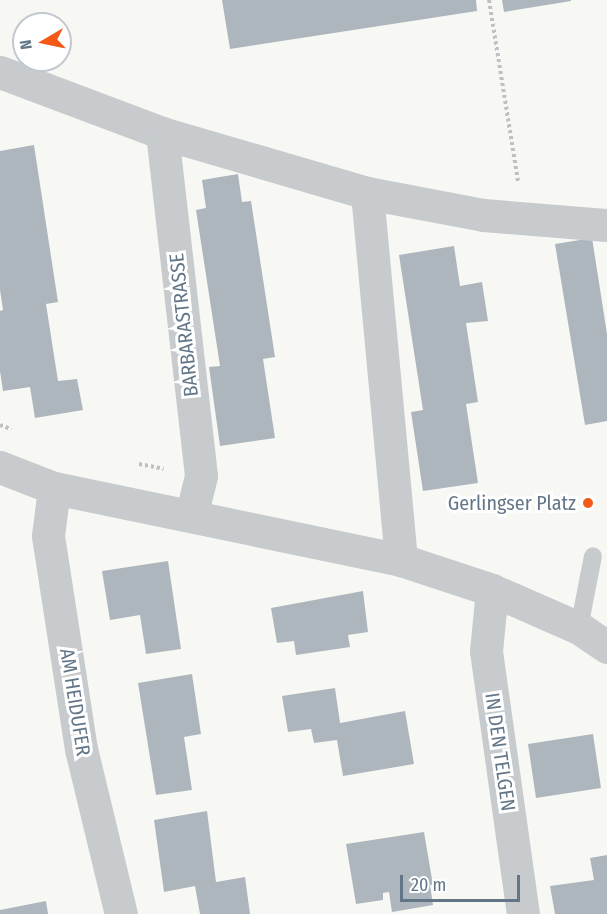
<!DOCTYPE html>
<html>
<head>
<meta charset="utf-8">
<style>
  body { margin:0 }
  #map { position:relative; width:607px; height:914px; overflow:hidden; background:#f7f8f4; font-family:"Fira Sans Condensed",sans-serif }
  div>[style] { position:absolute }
  .building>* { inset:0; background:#aeb6bd }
  .path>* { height:4px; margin-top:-2px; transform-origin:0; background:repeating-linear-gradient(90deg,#bec1c3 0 3px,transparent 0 6px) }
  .lane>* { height:18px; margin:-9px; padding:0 9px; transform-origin:9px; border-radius:9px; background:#c7cbce }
  .street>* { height:33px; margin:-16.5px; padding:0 16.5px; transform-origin:16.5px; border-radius:16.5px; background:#c7cbce }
  .dots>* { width:16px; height:16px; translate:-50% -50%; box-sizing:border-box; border:3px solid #fff; border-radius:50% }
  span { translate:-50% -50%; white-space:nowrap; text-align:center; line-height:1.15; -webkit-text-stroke:6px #fff; paint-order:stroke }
  .street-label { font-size:20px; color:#637688 }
  .poi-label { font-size:20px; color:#637688 }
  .right { translate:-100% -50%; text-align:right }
  .north { position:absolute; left:12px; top:12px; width:60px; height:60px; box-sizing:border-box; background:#fff; border:2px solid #c1c8cf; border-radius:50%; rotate:261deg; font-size:16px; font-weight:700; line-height:24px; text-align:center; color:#637688 }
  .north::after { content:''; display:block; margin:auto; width:21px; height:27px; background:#f45917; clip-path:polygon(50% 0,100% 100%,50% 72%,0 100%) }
  .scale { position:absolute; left:400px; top:875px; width:120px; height:27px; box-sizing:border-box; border:3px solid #637688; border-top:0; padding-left:8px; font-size:18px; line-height:21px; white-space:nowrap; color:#637688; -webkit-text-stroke:4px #fff; paint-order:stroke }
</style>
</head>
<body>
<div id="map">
  <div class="building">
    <i style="clip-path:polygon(222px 0,476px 0,477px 11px,230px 49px)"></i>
    <i style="clip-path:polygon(502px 0,571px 0,571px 1px,504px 12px)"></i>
    <i style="clip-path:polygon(34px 145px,58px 302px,46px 304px,58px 381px,77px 379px,83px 410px,35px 418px,30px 387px,3px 391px,0 371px,0 311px,3px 310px,0 290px,0 151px)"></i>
    <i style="clip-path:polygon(238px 174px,242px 202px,251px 201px,275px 357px,263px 359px,275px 438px,220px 446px,209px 367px,220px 366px,196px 210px,206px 208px,202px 180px)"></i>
    <i style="clip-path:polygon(592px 238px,607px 334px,607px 421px,585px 425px,555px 244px)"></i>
    <i style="clip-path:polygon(454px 246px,460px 286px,482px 282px,488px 321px,466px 323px,478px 402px,466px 404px,478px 483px,423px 491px,411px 412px,423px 410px,399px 255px)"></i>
    <i style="clip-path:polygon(168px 561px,181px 649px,146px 654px,140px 615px,110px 620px,102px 571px)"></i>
    <i style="clip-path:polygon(363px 591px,368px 632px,348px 635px,350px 647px,296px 655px,294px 641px,277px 643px,271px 608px)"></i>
    <i style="clip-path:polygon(192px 674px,201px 734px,184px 737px,192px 790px,156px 795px,138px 683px)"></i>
    <i style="clip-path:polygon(335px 688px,340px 723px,405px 711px,414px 764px,343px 776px,337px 740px,314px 743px,311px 729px,288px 732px,282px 696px)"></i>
    <i style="clip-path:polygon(593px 734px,601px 788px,536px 798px,528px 744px)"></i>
    <i style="clip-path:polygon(207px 811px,216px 882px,245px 877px,250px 914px,200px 914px,195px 886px,164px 892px,154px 820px)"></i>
    <i style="clip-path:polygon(424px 832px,433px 885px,430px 885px,433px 905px,392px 912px,389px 892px,383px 893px,383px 900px,356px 904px,346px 844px)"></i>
    <i style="clip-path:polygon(607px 855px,607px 914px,555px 914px,550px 886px,594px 880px,590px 858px)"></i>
    <i style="clip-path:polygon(46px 901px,48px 914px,0 914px,0 910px)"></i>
  </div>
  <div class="path">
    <i style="left:489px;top:0;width:184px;rotate:80.9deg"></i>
    <i style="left:0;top:425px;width:12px;rotate:20deg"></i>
    <i style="left:139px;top:464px;width:25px;rotate:11deg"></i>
  </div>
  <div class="lane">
    <i style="left:579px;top:628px;width:73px;rotate:-79deg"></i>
  </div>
  <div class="street">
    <i style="left:0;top:72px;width:173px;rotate:20.6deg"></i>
    <i style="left:162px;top:133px;width:214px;rotate:16.3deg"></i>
    <i style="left:367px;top:193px;width:118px;rotate:10.7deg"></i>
    <i style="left:483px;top:215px;width:124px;rotate:4.6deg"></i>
    <i style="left:162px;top:133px;width:345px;rotate:83.5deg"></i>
    <i style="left:201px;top:476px;width:41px;rotate:104deg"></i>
    <i style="left:367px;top:193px;width:369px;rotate:84.7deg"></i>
    <i style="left:0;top:467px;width:58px;rotate:21.3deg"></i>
    <i style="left:54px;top:488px;width:354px;rotate:11.7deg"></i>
    <i style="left:401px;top:560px;width:96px;rotate:18.2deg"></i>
    <i style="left:492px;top:590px;width:95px;rotate:23.6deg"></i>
    <i style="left:579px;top:628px;width:34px;rotate:34deg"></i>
    <i style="left:54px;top:488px;width:48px;rotate:97.1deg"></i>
    <i style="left:48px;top:536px;width:216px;rotate:81.2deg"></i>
    <i style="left:81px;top:749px;width:170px;rotate:76.4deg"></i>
    <i style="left:492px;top:590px;width:61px;rotate:95.6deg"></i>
    <i style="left:486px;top:651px;width:266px;rotate:82deg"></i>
  </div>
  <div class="dots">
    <i style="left:588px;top:503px;background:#f45917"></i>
  </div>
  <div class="street-label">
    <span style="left:184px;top:325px;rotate:-96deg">BARBARASTRASSE</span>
    <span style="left:75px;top:702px;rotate:81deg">AM HEIDUFER</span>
    <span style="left:500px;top:752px;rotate:82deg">IN DEN TELGEN</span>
  </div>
  <div class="poi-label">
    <span class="right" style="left:576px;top:503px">Gerlingser Platz</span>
  </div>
  <div class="north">N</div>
  <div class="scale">20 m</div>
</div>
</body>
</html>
